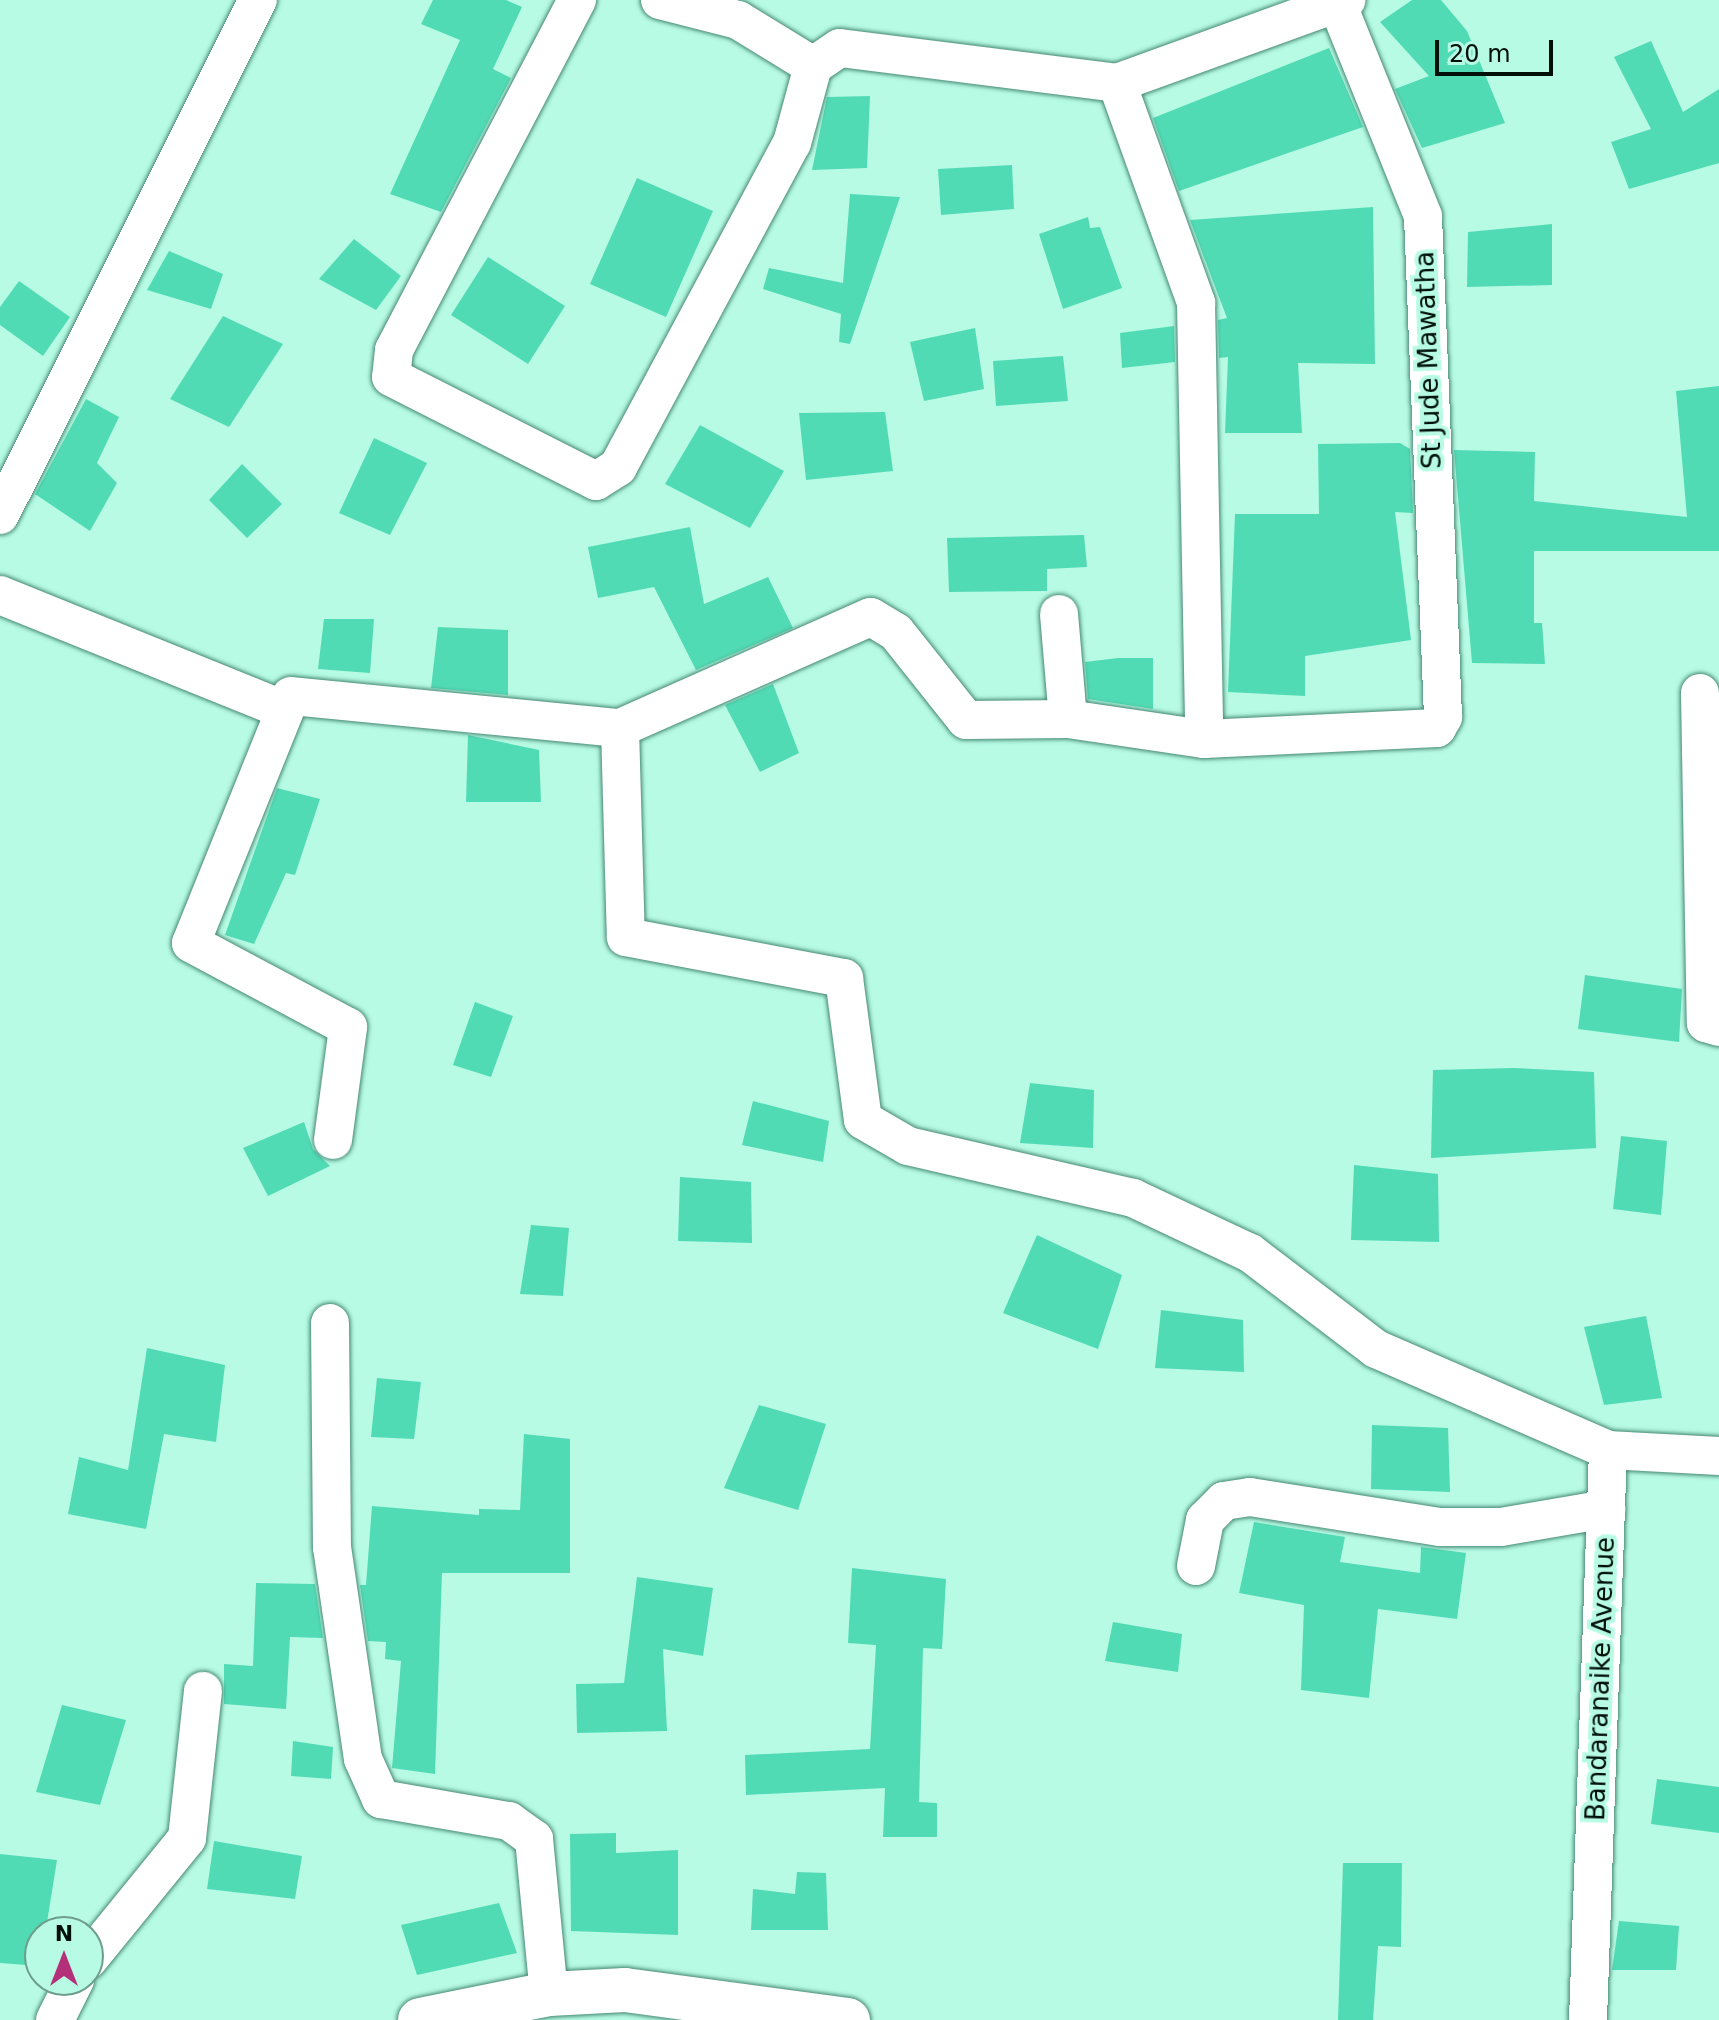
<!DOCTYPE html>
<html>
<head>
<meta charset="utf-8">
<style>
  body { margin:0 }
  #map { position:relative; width:1719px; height:2020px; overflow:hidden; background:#b7fbe4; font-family:"DejaVu Sans",sans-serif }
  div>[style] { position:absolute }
  .building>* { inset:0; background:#51dbb5 }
  .roads { filter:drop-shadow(0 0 2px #468874) drop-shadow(0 0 2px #468874) }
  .street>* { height:38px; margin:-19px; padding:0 19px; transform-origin:19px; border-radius:19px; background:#fff }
  .secondary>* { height:44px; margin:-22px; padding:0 22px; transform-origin:22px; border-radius:22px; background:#fff }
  span { translate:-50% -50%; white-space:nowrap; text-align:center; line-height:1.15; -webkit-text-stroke:8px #b7fbe4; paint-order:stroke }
  .street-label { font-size:26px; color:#001009 }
  .north { position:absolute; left:24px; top:1916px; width:80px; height:80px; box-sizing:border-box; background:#b7fbe4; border:2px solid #6e9d8c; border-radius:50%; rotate:0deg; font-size:22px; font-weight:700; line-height:32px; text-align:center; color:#001009 }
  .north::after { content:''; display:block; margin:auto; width:28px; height:36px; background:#b43079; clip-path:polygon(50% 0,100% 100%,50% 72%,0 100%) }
  .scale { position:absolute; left:1435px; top:40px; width:118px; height:36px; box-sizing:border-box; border:4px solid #001009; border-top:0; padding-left:10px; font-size:24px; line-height:28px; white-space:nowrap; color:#001009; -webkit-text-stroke:6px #b7fbe4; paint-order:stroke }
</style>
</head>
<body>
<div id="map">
  <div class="building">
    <i style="clip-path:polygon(433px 0,506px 0,522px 7px,493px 69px,511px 78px,441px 212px,390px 194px,460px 40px,421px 24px)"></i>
    <i style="clip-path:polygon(1412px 0,1441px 0,1467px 31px,1505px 123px,1422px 148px,1395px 89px,1429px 76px,1380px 22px)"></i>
    <i style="clip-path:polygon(1651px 41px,1683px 112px,1719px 89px,1719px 163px,1629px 189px,1611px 142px,1651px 129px,1614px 57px)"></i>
    <i style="clip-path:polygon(1329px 48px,1363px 127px,1179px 191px,1153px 118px)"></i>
    <i style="clip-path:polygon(870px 96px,867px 168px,812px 170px,827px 97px)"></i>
    <i style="clip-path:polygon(1012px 165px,1014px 209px,941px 215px,938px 169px)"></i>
    <i style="clip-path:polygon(637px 178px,713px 211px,666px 317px,590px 284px)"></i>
    <i style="clip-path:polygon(850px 194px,900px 197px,850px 344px,839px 342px,841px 314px,763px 289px,769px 268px,843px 283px)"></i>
    <i style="clip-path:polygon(1373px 207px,1375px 364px,1298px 363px,1302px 433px,1225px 433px,1228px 357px,1219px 358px,1218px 320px,1227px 318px,1190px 220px)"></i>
    <i style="clip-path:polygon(1088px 217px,1090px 228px,1100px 227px,1122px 288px,1063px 309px,1039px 234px)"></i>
    <i style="clip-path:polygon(1552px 224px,1552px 285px,1467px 287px,1468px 232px)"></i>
    <i style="clip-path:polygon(354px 239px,401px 276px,376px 310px,319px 279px)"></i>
    <i style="clip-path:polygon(169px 251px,223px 274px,211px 309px,147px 290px)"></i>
    <i style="clip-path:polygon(488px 257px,565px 306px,528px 364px,451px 315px)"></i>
    <i style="clip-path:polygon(19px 281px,70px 317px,43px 356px,0 325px,0 307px)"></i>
    <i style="clip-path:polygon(223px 316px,283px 344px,229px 427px,170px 399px)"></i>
    <i style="clip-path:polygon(1174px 326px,1175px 362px,1122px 368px,1120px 333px)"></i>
    <i style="clip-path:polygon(975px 328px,984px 389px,924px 401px,910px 342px)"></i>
    <i style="clip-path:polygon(1063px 356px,1068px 401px,996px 406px,993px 361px)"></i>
    <i style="clip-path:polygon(1719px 386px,1719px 551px,1534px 551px,1534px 623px,1542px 623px,1545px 664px,1472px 663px,1454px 450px,1535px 452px,1534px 501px,1687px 517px,1676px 391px)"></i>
    <i style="clip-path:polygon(86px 399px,119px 417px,97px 463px,117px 483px,90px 531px,35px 494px)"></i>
    <i style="clip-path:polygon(885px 412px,893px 471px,806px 480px,799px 413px)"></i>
    <i style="clip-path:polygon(700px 425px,784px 471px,750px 528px,665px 484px)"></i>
    <i style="clip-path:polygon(374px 438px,427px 463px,390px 535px,339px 513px)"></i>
    <i style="clip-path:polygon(1400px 443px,1410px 449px,1413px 513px,1395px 512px,1411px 640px,1305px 656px,1305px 696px,1228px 692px,1235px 514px,1319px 514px,1318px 444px)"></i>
    <i style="clip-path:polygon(242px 464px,282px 504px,247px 538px,209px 500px)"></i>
    <i style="clip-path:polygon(690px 527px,704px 604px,768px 577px,793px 628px,696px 670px,654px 587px,598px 598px,588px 547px)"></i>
    <i style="clip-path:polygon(1084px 535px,1087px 567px,1047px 569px,1047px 591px,949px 592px,947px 538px)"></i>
    <i style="clip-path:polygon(324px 619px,374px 619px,370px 673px,318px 669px)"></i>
    <i style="clip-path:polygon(438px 627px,508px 630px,508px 695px,431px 688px)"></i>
    <i style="clip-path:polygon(1118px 658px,1153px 658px,1153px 709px,1088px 699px,1085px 662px)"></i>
    <i style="clip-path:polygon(773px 684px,799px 753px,760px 772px,725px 705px)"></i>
    <i style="clip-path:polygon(468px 735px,539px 750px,541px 802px,466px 802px)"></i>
    <i style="clip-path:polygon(277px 788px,320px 799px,295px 875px,286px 873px,254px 944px,225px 935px)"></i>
    <i style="clip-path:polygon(1585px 975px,1682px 989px,1679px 1042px,1578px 1029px)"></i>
    <i style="clip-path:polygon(475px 1002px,513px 1016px,491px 1077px,453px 1065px)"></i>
    <i style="clip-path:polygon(1514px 1068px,1594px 1072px,1596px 1148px,1431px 1158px,1433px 1070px)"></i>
    <i style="clip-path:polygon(1030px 1083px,1094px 1090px,1093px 1148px,1020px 1143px)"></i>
    <i style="clip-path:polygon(753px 1101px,829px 1121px,823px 1162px,742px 1145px)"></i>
    <i style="clip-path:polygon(304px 1122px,313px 1149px,330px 1166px,268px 1196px,243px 1148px)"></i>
    <i style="clip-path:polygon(1621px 1136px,1667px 1141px,1661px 1215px,1613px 1209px)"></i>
    <i style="clip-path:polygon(1354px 1165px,1438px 1174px,1439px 1242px,1351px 1240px)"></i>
    <i style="clip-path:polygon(680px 1177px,751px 1182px,752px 1243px,678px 1241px)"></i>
    <i style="clip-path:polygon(531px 1225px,569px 1228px,563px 1296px,520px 1294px)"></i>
    <i style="clip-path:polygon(1037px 1235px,1122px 1275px,1098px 1349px,1003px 1313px)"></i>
    <i style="clip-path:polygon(1161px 1310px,1243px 1320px,1244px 1372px,1155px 1368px)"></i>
    <i style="clip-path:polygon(1646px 1316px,1662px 1398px,1604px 1405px,1584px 1327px)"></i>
    <i style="clip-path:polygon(147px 1348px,225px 1365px,216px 1442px,164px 1434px,146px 1529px,68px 1514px,79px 1457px,128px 1470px)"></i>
    <i style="clip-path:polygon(377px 1378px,421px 1382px,414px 1439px,371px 1437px)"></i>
    <i style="clip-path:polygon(759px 1405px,826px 1424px,798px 1510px,724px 1488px)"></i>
    <i style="clip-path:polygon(1372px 1425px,1448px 1428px,1450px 1492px,1371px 1489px)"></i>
    <i style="clip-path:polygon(524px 1434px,570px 1439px,570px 1573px,442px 1573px,435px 1774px,392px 1768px,401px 1661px,385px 1659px,386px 1642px,368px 1641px,360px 1585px,366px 1585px,372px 1506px,479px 1515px,479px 1509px,520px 1510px)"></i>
    <i style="clip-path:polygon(1254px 1522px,1345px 1537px,1340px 1562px,1420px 1573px,1421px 1547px,1466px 1553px,1457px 1619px,1378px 1609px,1369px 1698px,1301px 1690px,1304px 1605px,1239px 1593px)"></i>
    <i style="clip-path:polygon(852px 1568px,946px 1579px,942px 1649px,923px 1648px,919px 1802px,937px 1803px,937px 1837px,883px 1837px,885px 1788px,746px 1795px,745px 1755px,870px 1749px,876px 1645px,848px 1643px)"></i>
    <i style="clip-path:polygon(637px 1577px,713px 1588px,703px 1656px,663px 1649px,667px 1731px,577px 1733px,576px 1684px,624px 1683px)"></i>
    <i style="clip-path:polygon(256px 1583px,315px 1584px,323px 1638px,290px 1637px,286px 1709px,224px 1704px,224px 1664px,253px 1666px)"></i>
    <i style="clip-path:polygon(1113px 1622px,1182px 1634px,1178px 1672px,1105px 1661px)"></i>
    <i style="clip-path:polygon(62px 1705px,126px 1720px,100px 1805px,36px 1792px)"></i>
    <i style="clip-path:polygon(293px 1741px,333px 1747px,331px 1779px,291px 1776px)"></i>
    <i style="clip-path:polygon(1657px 1779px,1719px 1787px,1719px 1833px,1651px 1824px)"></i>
    <i style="clip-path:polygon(616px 1833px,616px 1853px,678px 1850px,678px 1935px,571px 1931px,570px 1834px)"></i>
    <i style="clip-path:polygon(214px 1841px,302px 1856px,295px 1899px,207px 1889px)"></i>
    <i style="clip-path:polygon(0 1854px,57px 1860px,40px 1966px,0 1963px)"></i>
    <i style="clip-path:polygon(1343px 1863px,1402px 1863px,1401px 1947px,1378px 1946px,1373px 2020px,1338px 2020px)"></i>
    <i style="clip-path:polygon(797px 1872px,826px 1873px,828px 1930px,751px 1930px,753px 1889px,795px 1894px)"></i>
    <i style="clip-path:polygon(499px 1903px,517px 1953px,417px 1975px,401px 1925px)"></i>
    <i style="clip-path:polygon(1619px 1921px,1679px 1926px,1676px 1970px,1612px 1970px)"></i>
  </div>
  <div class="roads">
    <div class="street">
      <i style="left:577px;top:0;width:395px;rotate:117.6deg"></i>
      <i style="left:394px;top:350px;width:27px;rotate:96deg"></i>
      <i style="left:391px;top:377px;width:230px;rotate:26.9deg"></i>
      <i style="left:596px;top:481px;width:26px;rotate:-32deg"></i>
      <i style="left:618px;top:467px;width:368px;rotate:-61.8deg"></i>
      <i style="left:792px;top:143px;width:80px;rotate:-74.7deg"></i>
      <i style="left:813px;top:66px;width:32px;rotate:-34deg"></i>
      <i style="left:840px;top:48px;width:279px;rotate:7.2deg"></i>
      <i style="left:1117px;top:83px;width:244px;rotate:-19.9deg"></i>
      <i style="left:660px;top:0;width:81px;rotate:14.4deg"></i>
      <i style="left:738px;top:20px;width:88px;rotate:31.5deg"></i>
      <i style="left:1117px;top:83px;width:234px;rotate:70.2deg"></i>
      <i style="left:1196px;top:303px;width:436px;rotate:88.9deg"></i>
      <i style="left:0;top:515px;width:576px;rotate:-63.39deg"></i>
      <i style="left:0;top:595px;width:304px;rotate:22deg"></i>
      <i style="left:1059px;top:614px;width:105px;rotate:85.1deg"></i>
      <i style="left:1700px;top:693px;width:330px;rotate:89deg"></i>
      <i style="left:1706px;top:1023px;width:14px;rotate:17deg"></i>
      <i style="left:620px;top:728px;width:209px;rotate:88.4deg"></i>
      <i style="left:626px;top:937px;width:222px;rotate:10.7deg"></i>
      <i style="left:844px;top:978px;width:143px;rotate:82.4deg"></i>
      <i style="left:863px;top:1120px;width:52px;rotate:30deg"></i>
      <i style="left:908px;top:1146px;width:231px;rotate:13deg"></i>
      <i style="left:1133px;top:1198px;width:129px;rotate:25.2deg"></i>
      <i style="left:1250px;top:1253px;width:158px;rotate:37.3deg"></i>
      <i style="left:1376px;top:1349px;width:253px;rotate:23.5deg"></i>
      <i style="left:333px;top:1140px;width:114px;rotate:-82.4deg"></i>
      <i style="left:348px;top:1027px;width:178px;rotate:-151.9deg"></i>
      <i style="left:191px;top:943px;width:266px;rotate:-68deg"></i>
      <i style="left:291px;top:696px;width:331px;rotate:5.6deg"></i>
      <i style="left:620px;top:728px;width:274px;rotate:-23.9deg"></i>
      <i style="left:871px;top:617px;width:29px;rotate:31deg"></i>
      <i style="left:896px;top:632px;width:112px;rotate:51.5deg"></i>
      <i style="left:966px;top:720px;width:102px;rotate:-0.6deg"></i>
      <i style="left:1068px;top:719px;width:137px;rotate:8.4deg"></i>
      <i style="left:1204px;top:739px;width:233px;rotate:-2.7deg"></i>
      <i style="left:1437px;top:728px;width:13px;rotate:-61deg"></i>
      <i style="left:1443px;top:717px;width:501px;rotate:-92.29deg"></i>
      <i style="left:1423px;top:216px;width:224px;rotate:-112deg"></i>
      <i style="left:330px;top:1323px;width:224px;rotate:89.5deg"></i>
      <i style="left:332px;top:1547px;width:214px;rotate:81.7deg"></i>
      <i style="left:363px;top:1759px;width:44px;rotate:65.8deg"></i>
      <i style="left:381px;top:1799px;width:130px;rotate:9.8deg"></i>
      <i style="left:509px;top:1821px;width:31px;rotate:36deg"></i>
      <i style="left:534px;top:1839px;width:156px;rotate:84.5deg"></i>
      <i style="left:1196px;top:1566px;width:47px;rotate:-78.9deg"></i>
      <i style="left:1205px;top:1520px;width:27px;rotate:-45deg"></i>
      <i style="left:1224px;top:1501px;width:26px;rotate:-9deg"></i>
      <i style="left:1250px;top:1497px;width:192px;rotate:9deg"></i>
      <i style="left:1440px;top:1527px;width:61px"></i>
      <i style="left:1501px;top:1527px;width:107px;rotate:-9.7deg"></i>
      <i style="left:88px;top:1960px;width:157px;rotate:-50.9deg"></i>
      <i style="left:187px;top:1838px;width:148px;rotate:-83.8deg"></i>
      <i style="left:55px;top:2020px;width:45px;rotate:-63.4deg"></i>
      <i style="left:1588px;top:2020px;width:570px;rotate:-87.99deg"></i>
      <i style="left:1608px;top:1450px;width:111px;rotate:3.1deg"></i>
    </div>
    <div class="secondary">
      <i style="left:420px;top:2020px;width:132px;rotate:-11.4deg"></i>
      <i style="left:549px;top:1994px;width:76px;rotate:-3deg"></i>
      <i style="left:625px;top:1990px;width:225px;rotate:7.7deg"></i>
    </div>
  </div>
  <div class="street-label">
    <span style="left:1429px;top:360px;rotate:-92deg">St Jude Mawatha</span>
    <span style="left:1601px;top:1679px;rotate:-88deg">Bandaranaike Avenue</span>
  </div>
  <div class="north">N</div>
  <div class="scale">20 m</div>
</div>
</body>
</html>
